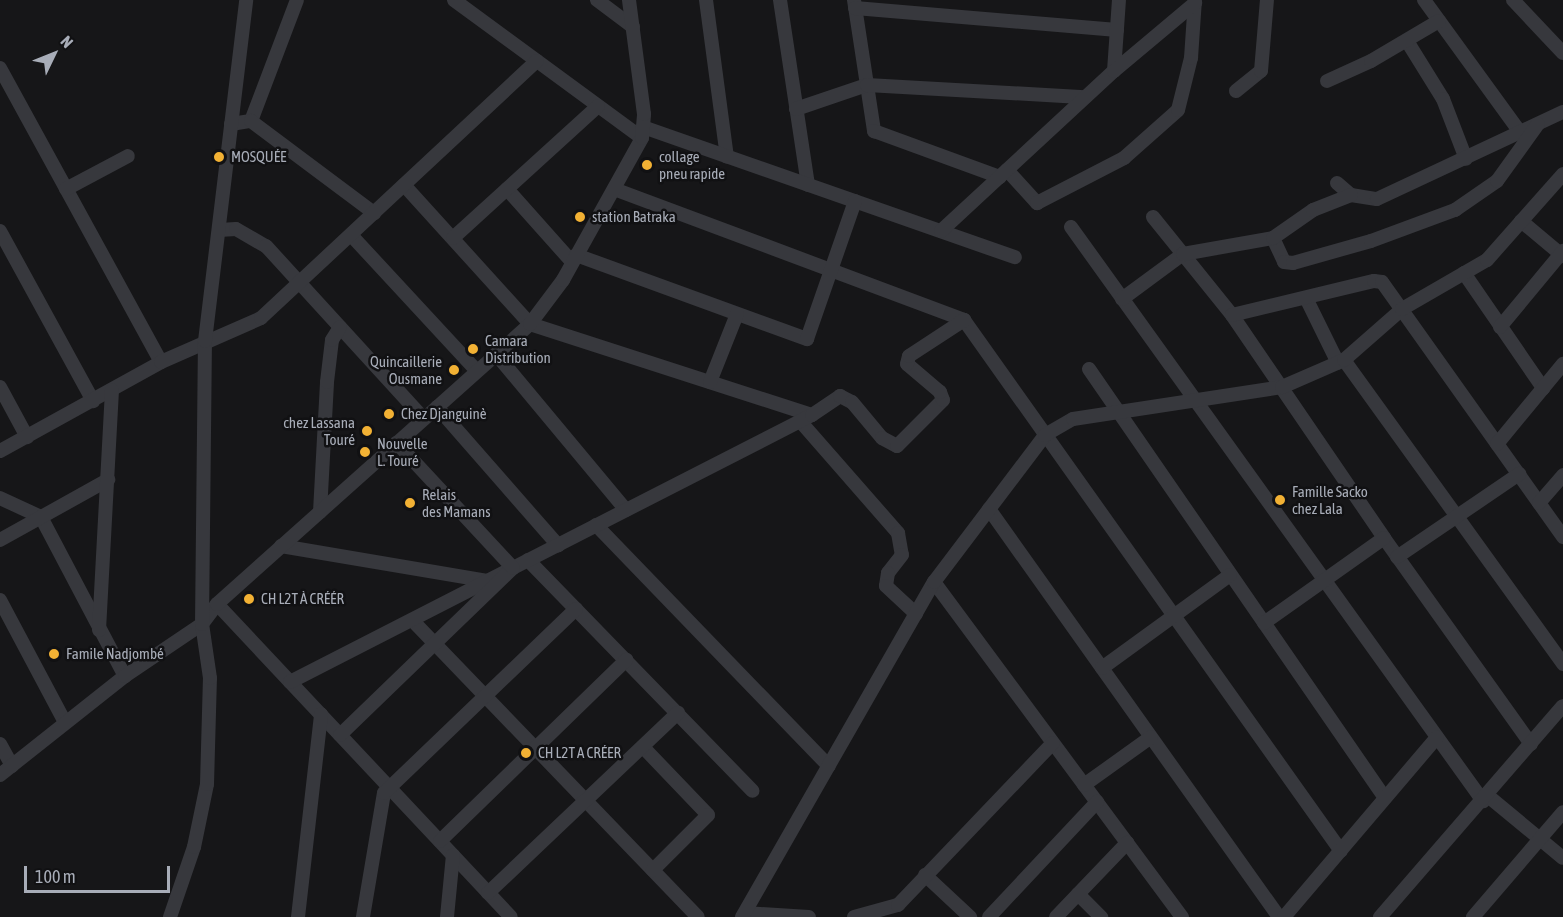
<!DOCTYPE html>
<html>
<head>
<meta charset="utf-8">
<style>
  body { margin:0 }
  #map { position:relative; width:1563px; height:917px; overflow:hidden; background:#161618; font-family:"Asap Condensed",sans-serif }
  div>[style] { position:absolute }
  .minor>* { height:14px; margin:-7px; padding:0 7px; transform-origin:7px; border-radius:7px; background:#37383d }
  .dots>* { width:16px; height:16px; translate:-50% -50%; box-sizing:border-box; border:3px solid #111113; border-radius:50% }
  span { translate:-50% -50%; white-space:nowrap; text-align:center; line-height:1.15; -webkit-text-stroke:5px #111113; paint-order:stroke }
  .poi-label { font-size:15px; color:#a8adb8 }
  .left { translate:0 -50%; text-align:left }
  .right { translate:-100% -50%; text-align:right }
  .north { position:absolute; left:24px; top:24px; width:60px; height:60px; -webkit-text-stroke:4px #111113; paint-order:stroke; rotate:47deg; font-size:16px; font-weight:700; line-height:24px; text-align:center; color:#a8adb8 }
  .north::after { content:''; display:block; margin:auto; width:21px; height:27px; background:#a8adb8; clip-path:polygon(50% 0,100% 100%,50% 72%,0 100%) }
  .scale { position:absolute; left:24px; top:866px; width:146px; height:27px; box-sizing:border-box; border:3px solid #a8adb8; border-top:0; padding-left:8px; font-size:18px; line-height:21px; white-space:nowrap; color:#a8adb8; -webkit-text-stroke:4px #111113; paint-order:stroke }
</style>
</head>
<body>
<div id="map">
  <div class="minor">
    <i style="left:454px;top:0;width:233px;rotate:36.3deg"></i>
    <i style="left:597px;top:0;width:45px;rotate:36.9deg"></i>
    <i style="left:706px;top:0;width:158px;rotate:82.4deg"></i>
    <i style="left:780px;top:0;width:187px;rotate:81.4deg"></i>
    <i style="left:854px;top:0;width:133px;rotate:81.3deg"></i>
    <i style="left:874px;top:131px;width:134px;rotate:20.1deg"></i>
    <i style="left:1424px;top:0;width:163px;rotate:54deg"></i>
    <i style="left:1513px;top:0;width:73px;rotate:46.7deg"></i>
    <i style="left:855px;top:8px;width:263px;rotate:4.8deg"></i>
    <i style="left:1407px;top:41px;width:68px;rotate:58.2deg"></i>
    <i style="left:1443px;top:99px;width:64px;rotate:69deg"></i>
    <i style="left:0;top:68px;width:335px;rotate:61.3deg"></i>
    <i style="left:1114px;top:71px;width:71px;rotate:-86deg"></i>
    <i style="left:1327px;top:81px;width:48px;rotate:-24.4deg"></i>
    <i style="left:1371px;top:61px;width:79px;rotate:-30.5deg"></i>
    <i style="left:1236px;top:91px;width:32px;rotate:-39deg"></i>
    <i style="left:1261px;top:71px;width:71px;rotate:-85.2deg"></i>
    <i style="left:796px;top:109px;width:75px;rotate:-18.7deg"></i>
    <i style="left:867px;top:85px;width:218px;rotate:3.2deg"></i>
    <i style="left:251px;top:121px;width:129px;rotate:-69.2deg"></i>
    <i style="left:231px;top:124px;width:20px;rotate:-9deg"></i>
    <i style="left:251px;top:121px;width:154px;rotate:36.8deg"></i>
    <i style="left:643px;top:127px;width:394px;rotate:19.3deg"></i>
    <i style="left:1007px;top:170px;width:45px;rotate:47.7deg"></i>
    <i style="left:1037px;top:203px;width:98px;rotate:-27.3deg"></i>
    <i style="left:1124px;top:158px;width:72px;rotate:-41.6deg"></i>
    <i style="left:1178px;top:110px;width:54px;rotate:-76deg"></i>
    <i style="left:1191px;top:58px;width:58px;rotate:-86.1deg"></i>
    <i style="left:1337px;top:183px;width:18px;rotate:41deg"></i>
    <i style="left:1351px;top:195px;width:26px;rotate:9deg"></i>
    <i style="left:1377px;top:199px;width:205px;rotate:-25.1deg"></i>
    <i style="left:404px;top:185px;width:188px;rotate:47.8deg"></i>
    <i style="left:530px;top:324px;width:296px;rotate:17.9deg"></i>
    <i style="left:66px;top:189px;width:70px;rotate:-28deg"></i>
    <i style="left:507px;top:189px;width:98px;rotate:48.3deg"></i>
    <i style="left:614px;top:189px;width:374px;rotate:20.5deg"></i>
    <i style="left:964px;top:320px;width:651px;rotate:54.63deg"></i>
    <i style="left:1153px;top:217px;width:126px;rotate:51.1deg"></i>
    <i style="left:1232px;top:315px;width:270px;rotate:55.7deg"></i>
    <i style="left:1384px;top:538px;width:253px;rotate:54.5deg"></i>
    <i style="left:1521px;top:221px;width:55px;rotate:39.8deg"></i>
    <i style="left:1071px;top:227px;width:707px;rotate:54.33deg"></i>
    <i style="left:219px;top:230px;width:17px;rotate:-3deg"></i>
    <i style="left:236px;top:229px;width:34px;rotate:30deg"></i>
    <i style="left:266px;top:246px;width:234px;rotate:47.6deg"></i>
    <i style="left:0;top:231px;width:194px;rotate:61.3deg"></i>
    <i style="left:941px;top:231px;width:236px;rotate:-42.8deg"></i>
    <i style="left:1114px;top:71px;width:106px;rotate:-40deg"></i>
    <i style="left:351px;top:235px;width:185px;rotate:47.2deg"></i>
    <i style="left:453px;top:238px;width:196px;rotate:-42.3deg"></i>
    <i style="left:1273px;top:238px;width:26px;rotate:65deg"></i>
    <i style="left:1284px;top:262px;width:9px;rotate:6deg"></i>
    <i style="left:1293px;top:263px;width:81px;rotate:-15.8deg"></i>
    <i style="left:1371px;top:241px;width:90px;rotate:-20.3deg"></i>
    <i style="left:1455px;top:210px;width:51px;rotate:-34.6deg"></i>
    <i style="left:1497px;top:181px;width:70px;rotate:-54.3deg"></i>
    <i style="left:576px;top:255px;width:246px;rotate:20deg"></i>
    <i style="left:807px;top:339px;width:146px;rotate:-70.8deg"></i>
    <i style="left:1464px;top:273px;width:140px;rotate:55.5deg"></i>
    <i style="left:1306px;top:298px;width:72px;rotate:63.8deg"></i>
    <i style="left:1122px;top:299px;width:76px;rotate:-36.4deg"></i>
    <i style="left:1183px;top:254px;width:91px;rotate:-10.1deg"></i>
    <i style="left:1273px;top:238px;width:49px;rotate:-35deg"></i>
    <i style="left:1313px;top:210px;width:41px;rotate:-21.5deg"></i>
    <i style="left:1232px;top:315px;width:146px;rotate:-13.5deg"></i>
    <i style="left:1374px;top:281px;width:8px;rotate:7deg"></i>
    <i style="left:1382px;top:282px;width:313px;rotate:54.6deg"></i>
    <i style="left:1500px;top:327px;width:99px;rotate:-50.3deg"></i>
    <i style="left:496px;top:354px;width:203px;rotate:50.2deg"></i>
    <i style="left:1344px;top:360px;width:375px;rotate:54.2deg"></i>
    <i style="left:1089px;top:369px;width:521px;rotate:55.4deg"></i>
    <i style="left:710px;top:382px;width:73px;rotate:-68.3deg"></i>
    <i style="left:0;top:387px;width:57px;rotate:61.6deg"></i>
    <i style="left:437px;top:407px;width:184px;rotate:48.8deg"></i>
    <i style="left:800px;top:421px;width:149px;rotate:48.8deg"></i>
    <i style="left:898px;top:533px;width:22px;rotate:80deg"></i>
    <i style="left:902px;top:555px;width:23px;rotate:128deg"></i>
    <i style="left:888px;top:573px;width:13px;rotate:99deg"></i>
    <i style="left:886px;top:586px;width:41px;rotate:43deg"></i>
    <i style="left:1497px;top:444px;width:104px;rotate:-50.5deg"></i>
    <i style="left:0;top:451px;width:184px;rotate:-28.9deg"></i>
    <i style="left:161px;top:362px;width:109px;rotate:-23.7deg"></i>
    <i style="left:261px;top:318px;width:377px;rotate:-43deg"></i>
    <i style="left:0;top:498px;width:45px;rotate:24.9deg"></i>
    <i style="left:41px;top:517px;width:180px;rotate:62.2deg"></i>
    <i style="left:1539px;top:503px;width:37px;rotate:-49deg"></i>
    <i style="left:989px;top:509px;width:501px;rotate:54.6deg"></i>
    <i style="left:320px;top:512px;width:130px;rotate:-86.9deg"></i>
    <i style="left:327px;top:382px;width:42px;rotate:-83.2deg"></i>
    <i style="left:332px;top:340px;width:15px;rotate:-58deg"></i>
    <i style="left:596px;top:525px;width:335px;rotate:46deg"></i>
    <i style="left:0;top:540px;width:124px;rotate:-29.1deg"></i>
    <i style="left:281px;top:546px;width:209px;rotate:9.6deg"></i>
    <i style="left:1397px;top:557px;width:148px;rotate:-34.2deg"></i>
    <i style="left:528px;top:560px;width:322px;rotate:45.8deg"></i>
    <i style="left:934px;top:582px;width:417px;rotate:53.5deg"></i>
    <i style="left:0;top:600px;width:138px;rotate:62deg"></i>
    <i style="left:217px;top:604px;width:429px;rotate:46.8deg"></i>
    <i style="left:412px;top:620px;width:412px;rotate:46.1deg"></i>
    <i style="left:1264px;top:623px;width:147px;rotate:-35.3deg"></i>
    <i style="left:99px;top:630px;width:240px;rotate:-86.9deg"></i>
    <i style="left:1102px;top:668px;width:158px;rotate:-36deg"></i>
    <i style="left:290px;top:682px;width:586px;rotate:-27.09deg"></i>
    <i style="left:812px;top:415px;width:34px;rotate:-34deg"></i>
    <i style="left:840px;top:396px;width:13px;rotate:27deg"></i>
    <i style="left:852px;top:402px;width:47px;rotate:50.2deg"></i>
    <i style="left:882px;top:438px;width:17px;rotate:28deg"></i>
    <i style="left:897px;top:446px;width:65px;rotate:-45deg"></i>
    <i style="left:943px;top:400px;width:9px;rotate:-111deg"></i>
    <i style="left:940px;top:392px;width:43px;rotate:-139.7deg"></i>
    <i style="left:907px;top:364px;width:8px;rotate:-76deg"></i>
    <i style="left:909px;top:356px;width:66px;rotate:-33.2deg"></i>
    <i style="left:340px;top:735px;width:240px;rotate:-44deg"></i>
    <i style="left:513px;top:568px;width:171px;rotate:-132.9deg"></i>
    <i style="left:0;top:744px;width:25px;rotate:61deg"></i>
    <i style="left:643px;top:747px;width:94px;rotate:46.3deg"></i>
    <i style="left:708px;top:815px;width:78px;rotate:135deg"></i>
    <i style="left:0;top:775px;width:159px;rotate:-38.4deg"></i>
    <i style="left:125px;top:676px;width:93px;rotate:-34deg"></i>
    <i style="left:202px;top:624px;width:25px;rotate:-53deg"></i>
    <i style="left:217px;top:604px;width:420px;rotate:-41.8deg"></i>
    <i style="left:530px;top:324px;width:55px;rotate:-53.1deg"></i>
    <i style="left:563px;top:280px;width:162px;rotate:-60.9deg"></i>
    <i style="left:642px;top:138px;width:24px;rotate:-85deg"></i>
    <i style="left:644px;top:114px;width:115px;rotate:-97.5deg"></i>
    <i style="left:1084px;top:785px;width:82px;rotate:-35.6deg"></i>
    <i style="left:1488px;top:796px;width:97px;rotate:39.6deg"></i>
    <i style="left:440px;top:841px;width:260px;rotate:-44.2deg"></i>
    <i style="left:925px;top:875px;width:62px;rotate:43deg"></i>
    <i style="left:488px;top:893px;width:262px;rotate:-43.5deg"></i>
    <i style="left:1078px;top:894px;width:33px;rotate:45deg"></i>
    <i style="left:745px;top:913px;width:64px;rotate:3.6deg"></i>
    <i style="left:170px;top:917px;width:74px;rotate:-71.1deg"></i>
    <i style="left:194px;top:847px;width:64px;rotate:-78.3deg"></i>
    <i style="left:207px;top:784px;width:106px;rotate:-88.4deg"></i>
    <i style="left:210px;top:678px;width:55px;rotate:-98.4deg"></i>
    <i style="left:202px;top:624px;width:283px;rotate:-89.4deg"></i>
    <i style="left:205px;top:341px;width:343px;rotate:-83.1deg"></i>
    <i style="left:298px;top:917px;width:204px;rotate:-83.5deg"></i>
    <i style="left:363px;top:917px;width:126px;rotate:-80.4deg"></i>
    <i style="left:384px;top:793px;width:266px;rotate:-43.8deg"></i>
    <i style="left:447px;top:917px;width:62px;rotate:-84.5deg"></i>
    <i style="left:742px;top:917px;width:386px;rotate:-60.2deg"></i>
    <i style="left:934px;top:582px;width:184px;rotate:-52.9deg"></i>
    <i style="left:1045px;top:435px;width:32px;rotate:-30deg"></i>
    <i style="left:1073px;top:419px;width:211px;rotate:-8.7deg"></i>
    <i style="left:1282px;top:387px;width:68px;rotate:-23.5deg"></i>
    <i style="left:1344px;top:360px;width:77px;rotate:-41.3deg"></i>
    <i style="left:1402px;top:309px;width:98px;rotate:-30deg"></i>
    <i style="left:1487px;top:260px;width:115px;rotate:-48.5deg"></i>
    <i style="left:854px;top:917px;width:46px;rotate:-15.3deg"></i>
    <i style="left:898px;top:905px;width:224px;rotate:-46.3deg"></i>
    <i style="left:989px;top:917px;width:158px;rotate:-46.8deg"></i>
    <i style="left:1056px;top:917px;width:103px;rotate:-46.2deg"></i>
    <i style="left:1284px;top:917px;width:236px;rotate:-49.6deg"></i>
    <i style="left:1380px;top:917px;width:279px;rotate:-49.1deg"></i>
    <i style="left:1473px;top:917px;width:138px;rotate:-49.4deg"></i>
  </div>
  <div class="dots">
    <i style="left:219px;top:157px;background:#f2b134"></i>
    <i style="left:647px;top:165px;background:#f2b134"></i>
    <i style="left:580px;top:217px;background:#f2b134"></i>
    <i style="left:473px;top:349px;background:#f2b134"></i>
    <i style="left:454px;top:370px;background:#f2b134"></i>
    <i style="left:389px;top:414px;background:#f2b134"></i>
    <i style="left:367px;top:431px;background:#f2b134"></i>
    <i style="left:365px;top:452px;background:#f2b134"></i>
    <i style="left:1280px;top:500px;background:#f2b134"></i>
    <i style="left:410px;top:503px;background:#f2b134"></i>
    <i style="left:249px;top:599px;background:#f2b134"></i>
    <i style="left:54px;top:654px;background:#f2b134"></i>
    <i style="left:526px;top:753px;background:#f2b134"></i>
  </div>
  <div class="poi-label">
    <span class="left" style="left:659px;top:165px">collage<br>pneu rapide</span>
    <span class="left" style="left:231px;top:157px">MOSQUÉE</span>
    <span class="left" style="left:592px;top:217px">station Batraka</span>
    <span class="left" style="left:485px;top:349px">Camara<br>Distribution</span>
    <span class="right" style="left:442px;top:370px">Quincaillerie<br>Ousmane</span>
    <span class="left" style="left:401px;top:414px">Chez Djanguinè</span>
    <span class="right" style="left:355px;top:431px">chez Lassana<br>Touré</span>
    <span class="left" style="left:377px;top:452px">Nouvelle<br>L. Touré</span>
    <span class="left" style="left:1292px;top:500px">Famille Sacko<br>chez Lala</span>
    <span class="left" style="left:422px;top:503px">Relais<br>des Mamans</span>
    <span class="left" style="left:261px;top:599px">CH L2T À CRÉÉR</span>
    <span class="left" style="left:66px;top:654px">Famile Nadjombé</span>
    <span class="left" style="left:538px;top:753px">CH L2T A CRÉER</span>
  </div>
  <div class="north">N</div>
  <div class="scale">100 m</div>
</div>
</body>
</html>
